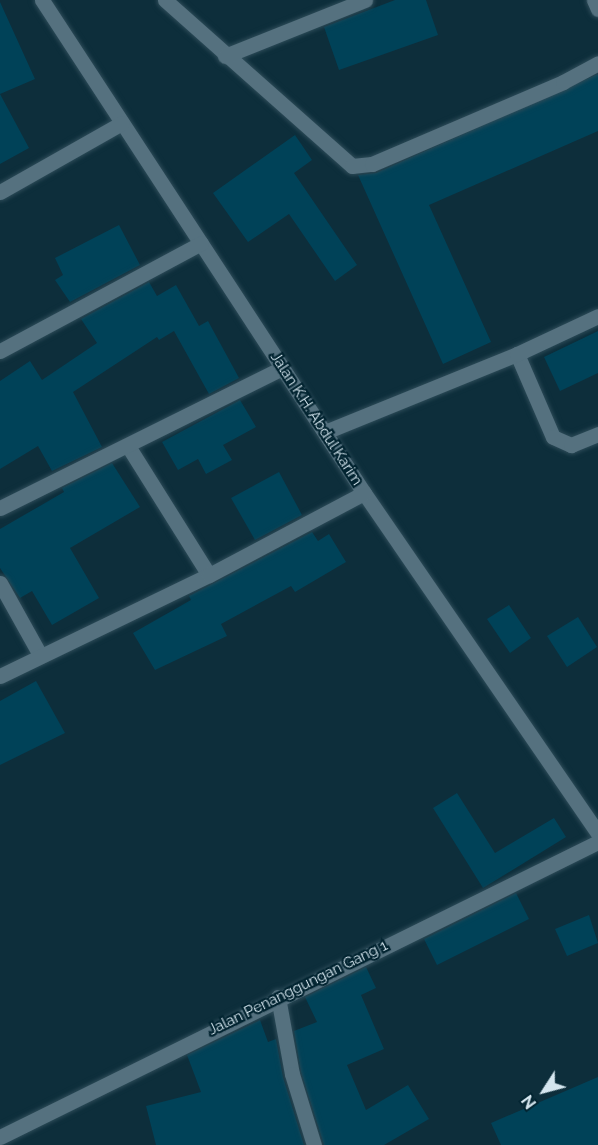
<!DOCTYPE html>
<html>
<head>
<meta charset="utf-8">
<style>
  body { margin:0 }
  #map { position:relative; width:598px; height:1145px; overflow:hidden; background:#0d2e3b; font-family:Raleway,sans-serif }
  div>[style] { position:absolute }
  .building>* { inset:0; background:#004258 }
  .roads { filter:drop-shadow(0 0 2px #2d4b58) drop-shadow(0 0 2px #2d4b58) }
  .minor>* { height:15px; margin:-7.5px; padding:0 7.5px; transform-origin:7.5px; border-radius:7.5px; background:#55717f }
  span { translate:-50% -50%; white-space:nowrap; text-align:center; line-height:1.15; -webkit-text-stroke:4.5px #022431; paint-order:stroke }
  .street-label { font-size:15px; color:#d5e6ef }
  .north { position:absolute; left:514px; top:1061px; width:60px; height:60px; -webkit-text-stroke:4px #022431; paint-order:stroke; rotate:234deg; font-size:16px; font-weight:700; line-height:24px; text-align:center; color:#d5e6ef }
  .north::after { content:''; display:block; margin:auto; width:21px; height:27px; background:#d5e6ef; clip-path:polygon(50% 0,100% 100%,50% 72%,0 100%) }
</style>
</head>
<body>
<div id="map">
  <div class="building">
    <i style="clip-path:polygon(395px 0,426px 0,438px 35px,339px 70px,324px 27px)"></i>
    <i style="clip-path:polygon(0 2px,35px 79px,0 94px,29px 148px,0 164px)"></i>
    <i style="clip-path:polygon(598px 74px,598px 131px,429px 205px,491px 342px,443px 364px,358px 175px,376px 173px)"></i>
    <i style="clip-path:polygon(295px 135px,312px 160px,294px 173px,357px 265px,335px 281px,289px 214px,248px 242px,213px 193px)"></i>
    <i style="clip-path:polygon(119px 225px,140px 265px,70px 302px,55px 280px,63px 275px,55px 258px)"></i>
    <i style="clip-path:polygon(149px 282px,157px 296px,176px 285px,199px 326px,208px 321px,239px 378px,209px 394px,174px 331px,159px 340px,157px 337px,73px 392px,102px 447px,52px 471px,38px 446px,0 469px,0 381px,30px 361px,42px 380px,97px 343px,81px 319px)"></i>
    <i style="clip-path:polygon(598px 331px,598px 373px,560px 391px,544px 357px)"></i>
    <i style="clip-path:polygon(240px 400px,256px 427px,223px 445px,232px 460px,206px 474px,198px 459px,178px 470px,162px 442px)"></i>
    <i style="clip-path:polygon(112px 463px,140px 507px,70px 548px,99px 598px,52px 625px,32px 591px,20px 598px,0 568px,0 529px,64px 492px,62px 488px)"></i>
    <i style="clip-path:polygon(279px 472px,302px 515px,255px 540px,231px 498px)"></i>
    <i style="clip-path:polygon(312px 532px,318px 541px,329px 534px,346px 562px,295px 592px,291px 586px,221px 624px,227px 636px,155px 670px,133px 633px,191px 600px,189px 596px)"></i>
    <i style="clip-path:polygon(509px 605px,531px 638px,510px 653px,487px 619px)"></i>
    <i style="clip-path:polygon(578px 617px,597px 647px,567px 667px,547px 636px)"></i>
    <i style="clip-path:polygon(36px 681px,65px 733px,0 765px,0 701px)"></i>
    <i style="clip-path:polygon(457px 793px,495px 853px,554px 818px,566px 837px,483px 888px,433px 808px)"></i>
    <i style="clip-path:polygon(516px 893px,529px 919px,437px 965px,424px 939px)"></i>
    <i style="clip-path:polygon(589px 915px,598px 943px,567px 956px,555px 929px)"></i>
    <i style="clip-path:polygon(366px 967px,376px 988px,361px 995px,384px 1049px,347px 1065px,366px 1110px,408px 1085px,429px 1119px,384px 1145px,324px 1145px,301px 1072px,294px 1031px,317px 1022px,305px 997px)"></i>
    <i style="clip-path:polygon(260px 1020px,268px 1042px,276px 1039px,283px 1077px,304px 1145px,156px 1145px,146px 1106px,201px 1092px,187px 1055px)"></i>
    <i style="clip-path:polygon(598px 1077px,598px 1145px,501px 1145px,491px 1123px)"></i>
  </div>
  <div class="roads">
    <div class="minor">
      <i style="left:42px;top:0;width:589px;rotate:56.85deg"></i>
      <i style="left:364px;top:493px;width:414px;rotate:55.5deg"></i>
      <i style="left:165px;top:0;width:250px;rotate:41.6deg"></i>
      <i style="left:352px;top:166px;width:20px;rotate:-6deg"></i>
      <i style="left:372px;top:164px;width:208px;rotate:-23.2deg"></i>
      <i style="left:563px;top:82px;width:40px;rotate:-28deg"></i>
      <i style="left:594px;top:0;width:10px;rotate:66deg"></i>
      <i style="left:225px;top:56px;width:151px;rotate:-21.8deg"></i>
      <i style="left:0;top:192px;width:140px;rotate:-29.5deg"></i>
      <i style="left:0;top:351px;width:228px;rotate:-28.2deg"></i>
      <i style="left:517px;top:354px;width:90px;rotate:66.6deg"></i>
      <i style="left:553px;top:437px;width:20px;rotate:24deg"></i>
      <i style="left:571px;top:445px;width:29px;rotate:-22deg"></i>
      <i style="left:325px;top:432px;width:207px;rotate:-22.1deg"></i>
      <i style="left:517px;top:354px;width:89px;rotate:-25.1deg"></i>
      <i style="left:128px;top:446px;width:152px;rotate:57.9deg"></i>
      <i style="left:0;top:508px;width:315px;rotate:-26.4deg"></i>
      <i style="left:0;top:583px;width:82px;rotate:60.9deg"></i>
      <i style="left:0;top:676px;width:232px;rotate:-25.8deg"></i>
      <i style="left:209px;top:575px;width:175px;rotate:-27.9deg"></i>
      <i style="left:278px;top:997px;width:78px;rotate:79.7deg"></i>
      <i style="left:292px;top:1074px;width:74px;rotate:72.8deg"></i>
      <i style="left:0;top:1137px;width:667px;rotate:-26.26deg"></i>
    </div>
  </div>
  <div class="street-label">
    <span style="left:316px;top:419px;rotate:57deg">Jalan K.H. Abdul Karim</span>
    <span style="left:298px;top:988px;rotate:-26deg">Jalan Penanggungan Gang 1</span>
  </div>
  <div class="north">N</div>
</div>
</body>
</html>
